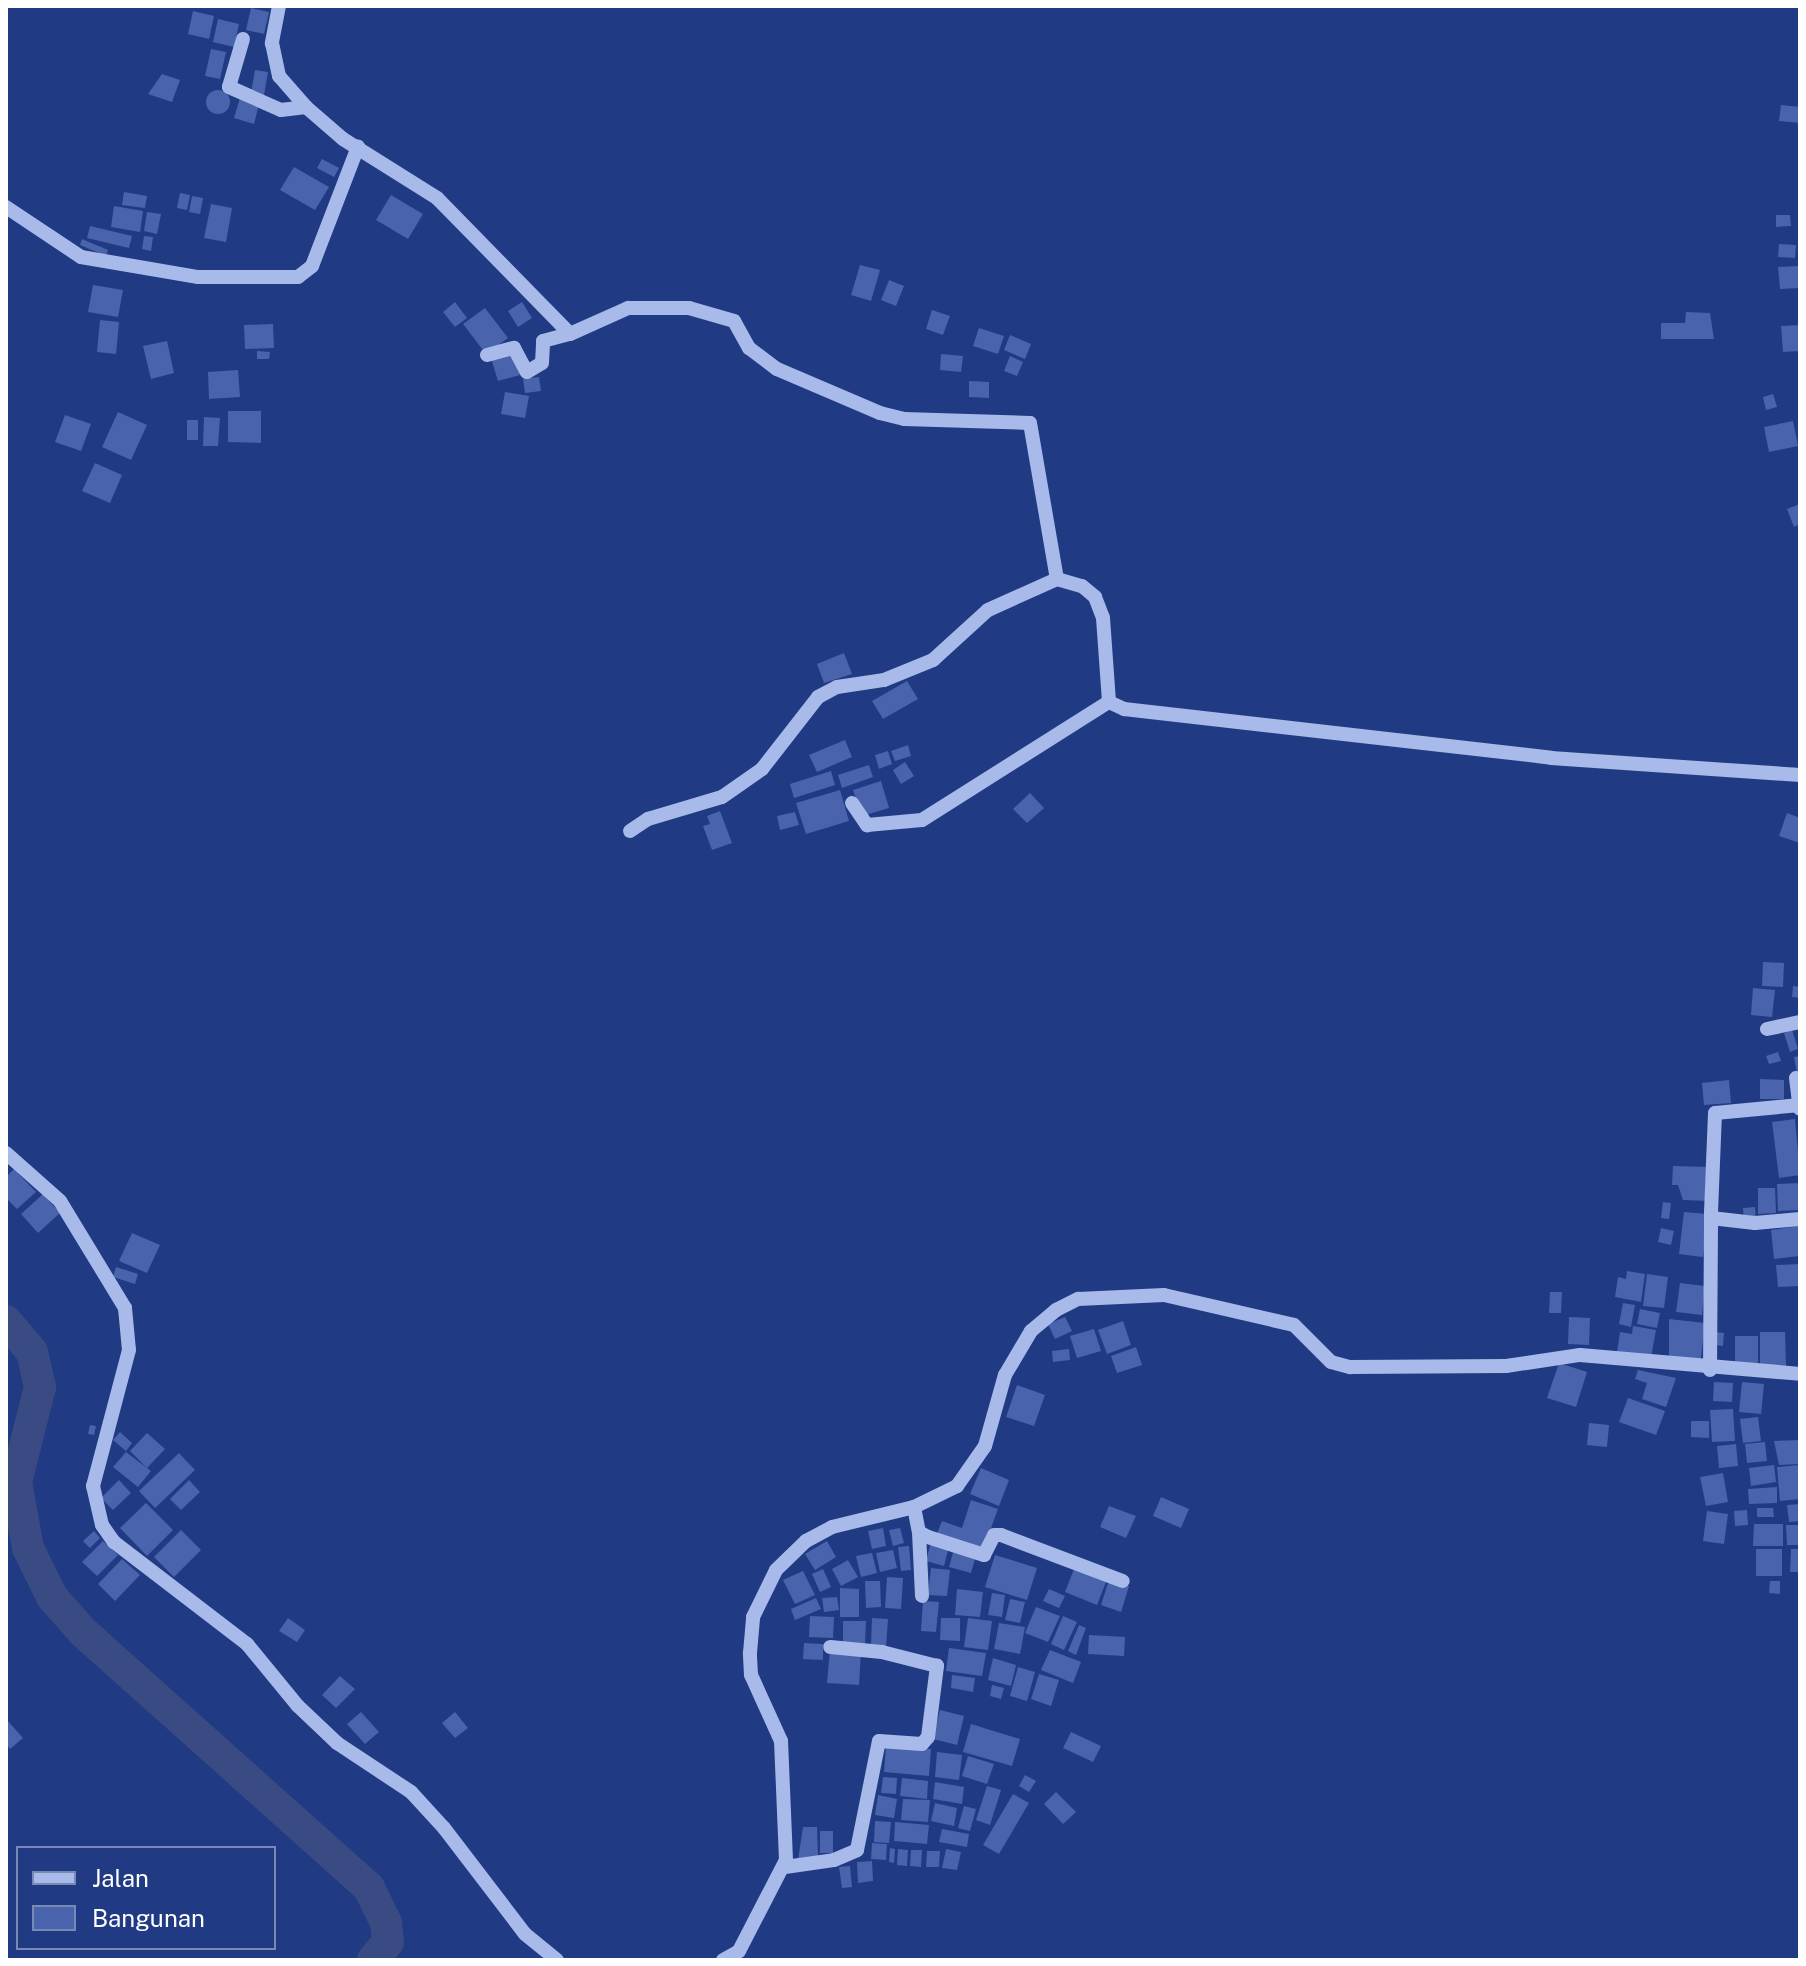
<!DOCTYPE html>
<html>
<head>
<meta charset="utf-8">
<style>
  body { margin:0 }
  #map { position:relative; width:1806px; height:1966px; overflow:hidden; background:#203a83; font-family:"Public Sans",sans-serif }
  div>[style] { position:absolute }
  .river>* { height:32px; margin:-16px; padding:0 16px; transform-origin:16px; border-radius:16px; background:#394b82 }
  .building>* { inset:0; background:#4963ac }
  .round { border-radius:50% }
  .minor>* { height:14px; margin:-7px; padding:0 7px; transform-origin:7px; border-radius:7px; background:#a8bae9 }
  span { translate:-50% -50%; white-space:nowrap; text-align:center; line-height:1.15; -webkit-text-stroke:8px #203a83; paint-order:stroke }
  .frame { position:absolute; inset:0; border:8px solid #fff; pointer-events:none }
  .legend { position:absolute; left:16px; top:1846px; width:260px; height:104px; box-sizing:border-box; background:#203a83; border:2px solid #7989b5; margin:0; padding:10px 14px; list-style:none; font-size:24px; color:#fff }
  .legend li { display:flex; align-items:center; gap:16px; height:40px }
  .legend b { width:40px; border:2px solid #7989b5 }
</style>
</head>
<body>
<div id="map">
  <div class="river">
    <i style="left:6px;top:1321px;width:40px;rotate:50deg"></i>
    <i style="left:32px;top:1352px;width:36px;rotate:77deg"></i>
    <i style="left:40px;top:1387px;width:98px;rotate:104.2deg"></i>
    <i style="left:16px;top:1482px;width:67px;rotate:79.7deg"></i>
    <i style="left:28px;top:1548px;width:55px;rotate:63.9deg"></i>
    <i style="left:52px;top:1597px;width:47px;rotate:48.5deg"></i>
    <i style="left:83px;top:1632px;width:384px;rotate:41.8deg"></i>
    <i style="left:369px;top:1888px;width:39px;rotate:64deg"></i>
    <i style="left:386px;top:1923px;width:19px;rotate:84deg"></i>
    <i style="left:388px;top:1942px;width:23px;rotate:130deg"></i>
  </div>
  <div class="building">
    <i style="clip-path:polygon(251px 8px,269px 12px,264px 34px,246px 30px)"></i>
    <i style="clip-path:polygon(193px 11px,214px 16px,209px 39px,188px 34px)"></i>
    <i style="clip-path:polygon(218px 19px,239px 24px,234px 47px,213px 42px)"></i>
    <i style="clip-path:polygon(211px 49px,226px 52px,220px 79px,205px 76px)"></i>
    <i style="clip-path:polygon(255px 70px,268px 72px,264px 95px,251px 93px)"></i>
    <i style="clip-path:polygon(162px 74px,180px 80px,172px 102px,148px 94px)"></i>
    <i class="round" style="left:206px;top:90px;width:24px;height:24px"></i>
    <i style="clip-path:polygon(240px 98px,259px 104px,254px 124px,234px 118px)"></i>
    <i style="clip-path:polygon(1781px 105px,1800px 107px,1800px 123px,1779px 121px)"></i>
    <i style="clip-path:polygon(322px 159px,339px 168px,334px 177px,317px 168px)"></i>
    <i style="clip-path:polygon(294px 167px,329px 187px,315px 210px,280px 190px)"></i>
    <i style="clip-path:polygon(124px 192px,147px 196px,145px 208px,122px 205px)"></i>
    <i style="clip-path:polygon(180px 193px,190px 195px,187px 210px,177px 208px)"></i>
    <i style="clip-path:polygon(391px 195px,423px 214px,408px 239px,376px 220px)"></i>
    <i style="clip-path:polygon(192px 196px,203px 198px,200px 214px,189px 212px)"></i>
    <i style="clip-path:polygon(211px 204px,232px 208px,226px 242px,204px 238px)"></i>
    <i style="clip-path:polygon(114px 206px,143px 211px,140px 232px,111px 227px)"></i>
    <i style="clip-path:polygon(147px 212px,161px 214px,157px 234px,144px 231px)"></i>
    <i style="clip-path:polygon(1776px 215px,1790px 215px,1791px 226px,1776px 227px)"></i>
    <i style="clip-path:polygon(90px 226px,132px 236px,129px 248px,87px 238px)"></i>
    <i style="clip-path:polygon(144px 236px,153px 237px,151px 251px,142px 249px)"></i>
    <i style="clip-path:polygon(82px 239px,108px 250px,106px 256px,80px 245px)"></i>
    <i style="clip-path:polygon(1779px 244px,1796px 245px,1795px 258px,1778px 257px)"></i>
    <i style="clip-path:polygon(860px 265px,880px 270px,871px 301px,851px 295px)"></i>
    <i style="clip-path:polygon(1800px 266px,1800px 288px,1780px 289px,1778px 267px)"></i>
    <i style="clip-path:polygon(889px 280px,904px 286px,896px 306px,881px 300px)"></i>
    <i style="clip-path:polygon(93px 285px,123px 290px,118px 317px,88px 312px)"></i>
    <i style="clip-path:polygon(455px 302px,467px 318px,455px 327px,443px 312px)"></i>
    <i style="clip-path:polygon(522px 302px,532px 318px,518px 327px,508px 311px)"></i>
    <i style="clip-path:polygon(485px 308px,508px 338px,486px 354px,463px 324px)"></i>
    <i style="clip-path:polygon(932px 310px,950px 316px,943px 335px,926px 329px)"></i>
    <i style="clip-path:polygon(1686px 312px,1710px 313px,1714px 339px,1661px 339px,1661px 323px,1685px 323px)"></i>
    <i style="clip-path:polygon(100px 320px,119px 322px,116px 354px,97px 352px)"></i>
    <i style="clip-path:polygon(273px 324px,274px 348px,245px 349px,244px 325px)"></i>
    <i style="clip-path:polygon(1800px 325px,1800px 351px,1783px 352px,1781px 326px)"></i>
    <i style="clip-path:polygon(979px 328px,1004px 336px,998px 354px,973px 346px)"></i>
    <i style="clip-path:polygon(1010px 335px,1031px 344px,1025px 359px,1004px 350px)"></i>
    <i style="clip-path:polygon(167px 341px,174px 373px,151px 379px,143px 346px)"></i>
    <i style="clip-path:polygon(257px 351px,270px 352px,269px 359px,257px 359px)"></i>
    <i style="clip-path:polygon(514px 352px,520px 375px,498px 381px,491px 358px)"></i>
    <i style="clip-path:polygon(941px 354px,963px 356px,961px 372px,940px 370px)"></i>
    <i style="clip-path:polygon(1010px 356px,1023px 362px,1017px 376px,1004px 371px)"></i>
    <i style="clip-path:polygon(238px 370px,240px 397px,209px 399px,208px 372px)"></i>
    <i style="clip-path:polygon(539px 377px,541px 391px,525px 393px,523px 379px)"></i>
    <i style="clip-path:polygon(969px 381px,989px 382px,989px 398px,969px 397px)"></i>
    <i style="clip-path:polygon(505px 392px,529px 396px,525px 418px,501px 414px)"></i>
    <i style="clip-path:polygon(1773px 394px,1777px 407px,1766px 410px,1763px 397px)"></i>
    <i style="clip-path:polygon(228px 411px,261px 411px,261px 443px,228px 442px)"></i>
    <i style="clip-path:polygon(118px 412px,147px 425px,131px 460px,102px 447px)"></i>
    <i style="clip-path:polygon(65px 415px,91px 424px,81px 451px,55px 442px)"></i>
    <i style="clip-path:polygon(204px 417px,220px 418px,218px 446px,203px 446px)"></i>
    <i style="clip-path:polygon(187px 420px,198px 420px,198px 440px,187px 440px)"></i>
    <i style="clip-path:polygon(1793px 421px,1798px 446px,1769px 452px,1764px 427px)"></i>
    <i style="clip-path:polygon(95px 463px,122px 475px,110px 503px,82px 491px)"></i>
    <i style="clip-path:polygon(1800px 504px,1800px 524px,1794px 527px,1787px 509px)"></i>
    <i style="clip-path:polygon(844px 653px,852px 674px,824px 683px,817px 664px)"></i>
    <i style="clip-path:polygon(907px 681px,918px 699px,883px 719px,872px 701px)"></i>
    <i style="clip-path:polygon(845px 740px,852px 757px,817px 772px,809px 755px)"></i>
    <i style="clip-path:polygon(908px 745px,911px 756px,895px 761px,891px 751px)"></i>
    <i style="clip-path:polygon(888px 751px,892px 764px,879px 769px,875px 755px)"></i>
    <i style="clip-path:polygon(905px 762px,914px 776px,901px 784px,893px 770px)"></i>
    <i style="clip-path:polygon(869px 765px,873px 777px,842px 788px,838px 775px)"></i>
    <i style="clip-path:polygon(831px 771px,835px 785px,794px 798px,790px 784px)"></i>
    <i style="clip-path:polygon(881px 781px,889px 808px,862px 816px,853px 790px)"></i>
    <i style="clip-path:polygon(840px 790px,849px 821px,806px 834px,796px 803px)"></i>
    <i style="clip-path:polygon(1030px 793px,1044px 808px,1027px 823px,1013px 809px)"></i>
    <i style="clip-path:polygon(720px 811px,732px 843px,712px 850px,703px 826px,710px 824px,707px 816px)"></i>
    <i style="clip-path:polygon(795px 812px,799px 825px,780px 830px,777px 816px)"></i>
    <i style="clip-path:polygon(1787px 813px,1800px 818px,1800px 843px,1779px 836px)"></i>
    <i style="clip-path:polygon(1763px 962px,1784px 963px,1783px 987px,1762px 986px)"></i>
    <i style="clip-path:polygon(1793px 986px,1800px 987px,1800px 998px,1792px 997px)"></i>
    <i style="clip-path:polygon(1753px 988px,1775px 990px,1772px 1017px,1751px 1015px)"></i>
    <i style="clip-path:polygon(1792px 1030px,1798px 1049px,1790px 1052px,1784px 1033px)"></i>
    <i style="clip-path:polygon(1778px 1052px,1781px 1061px,1769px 1064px,1766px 1056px)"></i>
    <i style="clip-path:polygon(1800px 1056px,1800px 1072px,1797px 1073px,1794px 1057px)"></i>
    <i style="clip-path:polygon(1760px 1079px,1784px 1080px,1784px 1099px,1760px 1099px)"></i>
    <i style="clip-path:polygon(1729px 1080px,1731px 1103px,1704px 1105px,1702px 1083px)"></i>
    <i style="clip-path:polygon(1795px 1119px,1800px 1175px,1779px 1178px,1772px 1122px)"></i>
    <i style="clip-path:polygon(1673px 1166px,1709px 1167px,1708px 1201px,1683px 1200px,1678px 1185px,1672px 1185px)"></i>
    <i style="clip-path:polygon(14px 1169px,36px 1192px,17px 1209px,6px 1198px,6px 1177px)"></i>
    <i style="clip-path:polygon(1800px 1183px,1800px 1210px,1778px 1211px,1777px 1184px)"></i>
    <i style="clip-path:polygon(1758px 1188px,1775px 1188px,1776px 1213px,1758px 1214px)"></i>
    <i style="clip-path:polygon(43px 1194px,60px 1213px,38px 1233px,21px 1214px)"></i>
    <i style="clip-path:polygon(1663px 1202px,1671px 1203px,1669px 1219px,1661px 1218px)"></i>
    <i style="clip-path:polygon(1755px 1207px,1756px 1221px,1744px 1221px,1743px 1208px)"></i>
    <i style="clip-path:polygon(1684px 1212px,1708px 1214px,1703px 1257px,1679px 1254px)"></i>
    <i style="clip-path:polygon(1800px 1226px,1800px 1256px,1774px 1259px,1771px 1230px)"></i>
    <i style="clip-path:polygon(1661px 1228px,1674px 1231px,1671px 1245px,1658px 1242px)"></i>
    <i style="clip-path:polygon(132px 1233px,160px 1245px,147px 1273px,119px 1261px)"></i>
    <i style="clip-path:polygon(1800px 1264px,1800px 1286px,1778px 1287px,1776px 1265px)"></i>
    <i style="clip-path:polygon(116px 1267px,138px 1274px,135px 1284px,113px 1277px)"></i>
    <i style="clip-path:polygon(1627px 1271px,1645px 1274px,1641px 1302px,1615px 1297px,1618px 1277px,1626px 1279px)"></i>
    <i style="clip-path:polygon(1647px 1274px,1668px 1277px,1664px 1308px,1643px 1306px)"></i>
    <i style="clip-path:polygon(1680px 1283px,1705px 1286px,1702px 1315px,1676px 1312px)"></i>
    <i style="clip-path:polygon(1550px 1292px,1562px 1292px,1561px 1313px,1549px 1313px)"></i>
    <i style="clip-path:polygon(1623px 1303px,1635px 1305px,1631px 1327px,1619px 1324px)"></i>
    <i style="clip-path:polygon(1640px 1309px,1660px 1313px,1657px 1328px,1637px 1324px)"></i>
    <i style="clip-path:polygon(1065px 1317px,1072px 1331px,1055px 1339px,1048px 1324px)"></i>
    <i style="clip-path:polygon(1569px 1317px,1590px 1318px,1589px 1345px,1568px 1344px)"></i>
    <i style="clip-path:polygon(1669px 1319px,1705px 1323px,1700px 1366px,1669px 1361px)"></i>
    <i style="clip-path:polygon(1123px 1321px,1131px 1345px,1107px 1354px,1098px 1330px)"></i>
    <i style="clip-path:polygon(1633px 1326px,1656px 1330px,1651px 1358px,1617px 1352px,1620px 1332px,1632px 1334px)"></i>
    <i style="clip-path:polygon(1094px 1329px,1101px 1351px,1077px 1358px,1070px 1336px)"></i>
    <i style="clip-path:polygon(1715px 1332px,1724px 1333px,1723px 1346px,1714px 1345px)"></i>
    <i style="clip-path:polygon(1760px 1332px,1785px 1332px,1786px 1366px,1760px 1366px)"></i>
    <i style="clip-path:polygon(1735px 1336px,1758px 1336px,1758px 1363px,1735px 1363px)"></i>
    <i style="clip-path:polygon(1136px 1347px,1142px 1365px,1117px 1373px,1111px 1356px)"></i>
    <i style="clip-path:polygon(1069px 1349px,1070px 1360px,1053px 1362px,1052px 1351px)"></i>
    <i style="clip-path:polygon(1559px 1363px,1587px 1372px,1576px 1407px,1547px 1398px)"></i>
    <i style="clip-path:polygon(1638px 1370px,1676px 1378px,1666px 1407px,1642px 1399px,1647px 1383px,1635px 1379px)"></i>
    <i style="clip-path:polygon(1714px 1382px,1733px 1383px,1732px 1402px,1713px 1401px)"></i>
    <i style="clip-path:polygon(1742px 1382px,1764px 1384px,1761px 1414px,1739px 1412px)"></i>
    <i style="clip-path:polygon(1017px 1385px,1045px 1395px,1034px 1426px,1006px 1417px)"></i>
    <i style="clip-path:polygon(1628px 1398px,1665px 1411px,1656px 1435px,1619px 1422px)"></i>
    <i style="clip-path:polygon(1733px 1409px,1735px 1441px,1712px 1442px,1710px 1410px)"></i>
    <i style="clip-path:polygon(1758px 1417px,1761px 1441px,1743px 1443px,1740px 1419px)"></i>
    <i style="clip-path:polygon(1691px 1421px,1709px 1421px,1709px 1438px,1691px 1437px)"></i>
    <i style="clip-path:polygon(1589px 1423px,1609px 1425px,1607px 1447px,1587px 1445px)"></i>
    <i style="clip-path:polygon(90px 1425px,96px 1426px,94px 1435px,88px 1434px)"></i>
    <i style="clip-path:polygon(120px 1432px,132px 1443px,126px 1451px,113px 1440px)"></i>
    <i style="clip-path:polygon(147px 1433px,165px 1449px,147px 1468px,130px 1451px)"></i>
    <i style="clip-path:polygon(1800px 1440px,1800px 1464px,1779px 1465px,1774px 1441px)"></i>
    <i style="clip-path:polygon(1765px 1442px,1767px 1461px,1747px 1463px,1745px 1444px)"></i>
    <i style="clip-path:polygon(1736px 1444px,1738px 1466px,1719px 1468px,1717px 1446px)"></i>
    <i style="clip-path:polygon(126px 1452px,151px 1471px,138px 1487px,113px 1467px)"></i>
    <i style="clip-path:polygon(179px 1453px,195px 1470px,155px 1508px,139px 1491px)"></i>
    <i style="clip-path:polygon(1774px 1465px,1776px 1482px,1751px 1486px,1749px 1468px)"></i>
    <i style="clip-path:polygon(1800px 1465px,1800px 1499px,1780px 1501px,1777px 1467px)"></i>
    <i style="clip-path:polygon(981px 1468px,1009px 1480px,999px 1506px,970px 1494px)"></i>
    <i style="clip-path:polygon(1723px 1473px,1728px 1502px,1706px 1506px,1700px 1477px)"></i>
    <i style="clip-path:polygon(119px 1480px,131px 1493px,113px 1510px,101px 1498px)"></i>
    <i style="clip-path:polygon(189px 1480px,200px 1492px,181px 1510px,170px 1499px)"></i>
    <i style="clip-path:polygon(1777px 1487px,1777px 1503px,1749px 1504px,1748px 1489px)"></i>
    <i style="clip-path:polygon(1161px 1497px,1189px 1509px,1181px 1528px,1153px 1516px)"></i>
    <i style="clip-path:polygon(971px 1500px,998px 1509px,982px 1553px,936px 1536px,942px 1521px,962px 1528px)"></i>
    <i style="clip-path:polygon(146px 1503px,173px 1530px,147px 1556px,120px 1528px)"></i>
    <i style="clip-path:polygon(1800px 1504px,1800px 1521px,1789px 1522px,1787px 1505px)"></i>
    <i style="clip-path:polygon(1109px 1506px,1136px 1516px,1126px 1538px,1100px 1527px)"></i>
    <i style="clip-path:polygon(1757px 1508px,1773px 1508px,1774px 1517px,1757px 1517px)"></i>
    <i style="clip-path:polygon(1747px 1510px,1748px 1525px,1735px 1526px,1734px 1511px)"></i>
    <i style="clip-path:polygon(1707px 1511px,1728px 1514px,1724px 1544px,1703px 1541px)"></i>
    <i style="clip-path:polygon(1754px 1524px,1783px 1524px,1783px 1546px,1753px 1546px)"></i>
    <i style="clip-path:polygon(1786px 1525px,1800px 1525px,1800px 1545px,1787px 1545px)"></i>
    <i style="clip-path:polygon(883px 1528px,886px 1546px,872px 1549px,868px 1531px)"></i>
    <i style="clip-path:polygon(900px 1528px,904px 1543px,893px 1546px,889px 1530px)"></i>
    <i style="clip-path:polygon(181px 1530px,201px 1550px,174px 1577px,154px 1557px)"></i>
    <i style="clip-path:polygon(94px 1531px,100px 1538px,90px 1548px,83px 1541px)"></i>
    <i style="clip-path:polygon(103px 1541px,118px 1555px,97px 1576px,82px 1562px)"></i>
    <i style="clip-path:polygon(827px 1541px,836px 1557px,815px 1570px,805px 1554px)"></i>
    <i style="clip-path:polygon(931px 1542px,949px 1547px,944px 1566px,926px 1561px)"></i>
    <i style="clip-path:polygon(909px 1546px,911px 1570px,901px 1571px,898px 1547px)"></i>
    <i style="clip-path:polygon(954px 1549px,976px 1555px,971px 1573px,949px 1567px)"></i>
    <i style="clip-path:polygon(1756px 1549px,1782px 1549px,1782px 1576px,1756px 1576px)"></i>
    <i style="clip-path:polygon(1791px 1549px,1800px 1549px,1800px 1572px,1790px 1572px)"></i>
    <i style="clip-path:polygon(893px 1550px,897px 1568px,880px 1572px,876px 1553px)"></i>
    <i style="clip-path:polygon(872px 1553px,877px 1573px,861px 1577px,856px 1556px)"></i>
    <i style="clip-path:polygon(995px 1555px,1037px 1568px,1027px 1600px,985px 1587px)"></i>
    <i style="clip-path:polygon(122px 1559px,140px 1575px,115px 1601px,98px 1584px)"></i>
    <i style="clip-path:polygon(848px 1560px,858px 1577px,841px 1586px,832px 1569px)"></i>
    <i style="clip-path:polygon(1076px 1564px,1108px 1577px,1097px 1605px,1065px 1592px)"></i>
    <i style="clip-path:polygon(931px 1568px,950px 1570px,947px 1596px,928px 1595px)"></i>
    <i style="clip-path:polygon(823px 1569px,831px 1587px,820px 1592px,812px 1574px)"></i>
    <i style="clip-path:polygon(803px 1571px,815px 1595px,795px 1604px,783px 1580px)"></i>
    <i style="clip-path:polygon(887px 1577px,903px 1578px,901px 1609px,885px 1608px)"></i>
    <i style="clip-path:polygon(1109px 1580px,1129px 1586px,1121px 1612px,1101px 1605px)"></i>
    <i style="clip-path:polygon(865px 1581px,880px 1581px,881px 1607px,866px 1608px)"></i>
    <i style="clip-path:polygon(1770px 1581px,1780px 1581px,1780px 1594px,1769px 1593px)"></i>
    <i style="clip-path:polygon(840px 1588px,859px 1589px,859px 1617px,840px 1617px)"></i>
    <i style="clip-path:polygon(957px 1589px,983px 1592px,980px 1617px,955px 1615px)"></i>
    <i style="clip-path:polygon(1049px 1589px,1065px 1596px,1059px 1608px,1043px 1601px)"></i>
    <i style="clip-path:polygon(992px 1593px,1005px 1595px,1002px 1617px,988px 1615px)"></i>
    <i style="clip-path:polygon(837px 1597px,839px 1610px,824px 1612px,822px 1598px)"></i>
    <i style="clip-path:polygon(816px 1598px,821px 1609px,795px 1620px,791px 1609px)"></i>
    <i style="clip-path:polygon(1010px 1599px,1025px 1602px,1020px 1623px,1005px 1620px)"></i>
    <i style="clip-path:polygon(923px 1601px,939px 1602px,936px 1632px,921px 1631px)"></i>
    <i style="clip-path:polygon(1036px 1607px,1060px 1616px,1048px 1642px,1025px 1633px)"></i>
    <i style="clip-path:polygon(810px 1616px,834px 1617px,833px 1638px,809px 1637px)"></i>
    <i style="clip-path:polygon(1063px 1616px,1077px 1622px,1064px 1650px,1051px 1644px)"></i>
    <i style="clip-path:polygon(288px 1618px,305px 1630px,297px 1642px,279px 1631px)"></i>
    <i style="clip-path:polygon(872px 1618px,888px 1619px,886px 1647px,871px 1646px)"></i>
    <i style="clip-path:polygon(941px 1618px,960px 1618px,960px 1641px,940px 1640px)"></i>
    <i style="clip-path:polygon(968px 1618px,992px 1621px,988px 1650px,964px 1647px)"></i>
    <i style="clip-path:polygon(843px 1621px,866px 1621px,865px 1645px,843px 1645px)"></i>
    <i style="clip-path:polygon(999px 1623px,1025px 1627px,1020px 1654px,994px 1649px)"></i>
    <i style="clip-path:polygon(1079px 1625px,1086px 1628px,1076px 1655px,1068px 1651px)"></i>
    <i style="clip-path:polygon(1089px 1635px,1125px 1637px,1124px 1656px,1088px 1654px)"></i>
    <i style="clip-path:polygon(804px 1643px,823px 1644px,823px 1660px,803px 1659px)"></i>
    <i style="clip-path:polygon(949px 1648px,986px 1653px,982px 1676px,946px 1671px)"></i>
    <i style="clip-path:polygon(830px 1650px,861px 1652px,859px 1685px,827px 1683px)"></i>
    <i style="clip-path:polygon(1050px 1650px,1081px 1662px,1073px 1683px,1041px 1670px)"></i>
    <i style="clip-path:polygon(993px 1658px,1016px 1665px,1011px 1686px,988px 1680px)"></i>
    <i style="clip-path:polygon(1018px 1667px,1035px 1672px,1027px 1701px,1010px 1696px)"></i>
    <i style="clip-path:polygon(1039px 1674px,1059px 1680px,1051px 1706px,1031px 1699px)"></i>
    <i style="clip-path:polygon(952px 1675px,975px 1678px,973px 1692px,951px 1688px)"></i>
    <i style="clip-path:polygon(340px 1676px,355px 1689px,336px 1708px,322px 1695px)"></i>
    <i style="clip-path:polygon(992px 1685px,1004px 1688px,1001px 1699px,990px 1696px)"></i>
    <i style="clip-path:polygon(940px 1710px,964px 1716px,957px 1745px,933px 1739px)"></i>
    <i style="clip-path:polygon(361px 1712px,379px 1732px,365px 1744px,347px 1724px)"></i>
    <i style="clip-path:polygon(455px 1712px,468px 1728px,455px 1738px,442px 1723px)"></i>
    <i style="clip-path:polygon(6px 1719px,23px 1738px,10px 1749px,6px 1744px)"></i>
    <i style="clip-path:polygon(971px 1724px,1020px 1739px,1012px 1766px,963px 1752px)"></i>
    <i style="clip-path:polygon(1071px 1732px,1101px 1746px,1093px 1762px,1063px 1748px)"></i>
    <i style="clip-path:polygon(886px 1746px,931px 1749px,929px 1776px,884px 1772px)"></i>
    <i style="clip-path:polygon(937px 1752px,962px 1755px,959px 1780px,935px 1777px)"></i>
    <i style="clip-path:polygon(968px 1756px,994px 1764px,987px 1784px,962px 1776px)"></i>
    <i style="clip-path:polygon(1025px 1775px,1036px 1781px,1029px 1792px,1019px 1786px)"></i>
    <i style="clip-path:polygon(883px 1777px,897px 1778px,896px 1794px,881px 1793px)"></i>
    <i style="clip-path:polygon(902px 1778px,928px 1781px,927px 1799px,900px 1796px)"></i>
    <i style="clip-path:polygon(935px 1782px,964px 1787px,962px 1804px,933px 1799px)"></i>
    <i style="clip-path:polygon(987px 1786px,1001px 1790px,990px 1825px,976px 1820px)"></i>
    <i style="clip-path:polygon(1056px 1792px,1076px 1812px,1063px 1824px,1044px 1804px)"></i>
    <i style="clip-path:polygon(1013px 1794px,1029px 1803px,999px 1854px,983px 1845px)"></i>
    <i style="clip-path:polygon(878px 1795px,897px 1799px,894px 1818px,875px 1815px)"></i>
    <i style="clip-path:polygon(903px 1799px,930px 1800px,928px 1822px,901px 1820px)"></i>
    <i style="clip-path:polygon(935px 1803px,957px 1808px,954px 1826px,931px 1821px)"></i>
    <i style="clip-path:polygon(964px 1806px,976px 1809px,970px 1831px,958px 1828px)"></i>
    <i style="clip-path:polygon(875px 1821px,891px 1822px,889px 1843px,874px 1842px)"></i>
    <i style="clip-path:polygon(895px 1822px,929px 1825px,927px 1844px,894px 1841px)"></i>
    <i style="clip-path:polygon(803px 1827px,817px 1827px,818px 1857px,798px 1860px)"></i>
    <i style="clip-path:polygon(942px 1829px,969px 1834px,967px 1847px,939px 1842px)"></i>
    <i style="clip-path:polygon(820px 1831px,833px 1831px,833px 1853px,820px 1853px)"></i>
    <i style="clip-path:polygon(872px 1843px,887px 1844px,886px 1860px,871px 1859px)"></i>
    <i style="clip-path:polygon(890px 1848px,895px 1849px,894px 1863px,889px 1862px)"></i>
    <i style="clip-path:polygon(898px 1849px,908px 1850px,907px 1866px,897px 1865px)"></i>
    <i style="clip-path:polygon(946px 1849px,961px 1852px,957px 1870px,942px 1868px)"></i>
    <i style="clip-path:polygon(911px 1850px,922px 1850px,921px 1867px,910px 1866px)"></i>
    <i style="clip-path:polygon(927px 1851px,940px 1851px,939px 1867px,926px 1867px)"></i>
    <i style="clip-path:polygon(872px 1861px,873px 1881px,858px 1883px,857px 1862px)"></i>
    <i style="clip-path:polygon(850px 1866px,852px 1887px,842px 1888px,839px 1867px)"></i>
  </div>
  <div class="minor">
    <i style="left:279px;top:6px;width:38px;rotate:101deg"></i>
    <i style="left:272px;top:43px;width:34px;rotate:78deg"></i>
    <i style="left:279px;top:76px;width:41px;rotate:48.9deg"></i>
    <i style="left:306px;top:107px;width:49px;rotate:40.9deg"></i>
    <i style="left:343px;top:139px;width:111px;rotate:32.1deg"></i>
    <i style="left:437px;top:198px;width:190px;rotate:45.6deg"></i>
    <i style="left:570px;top:334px;width:64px;rotate:-24.1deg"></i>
    <i style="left:628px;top:308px;width:61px"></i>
    <i style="left:689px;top:308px;width:47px;rotate:16.1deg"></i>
    <i style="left:734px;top:321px;width:31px;rotate:61deg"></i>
    <i style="left:749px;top:348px;width:35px;rotate:37deg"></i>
    <i style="left:777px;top:369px;width:112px;rotate:23.1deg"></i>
    <i style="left:880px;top:413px;width:25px;rotate:14deg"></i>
    <i style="left:904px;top:419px;width:126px;rotate:1.8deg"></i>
    <i style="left:1030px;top:423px;width:158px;rotate:80.2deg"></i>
    <i style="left:243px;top:39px;width:50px;rotate:106.3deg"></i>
    <i style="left:229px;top:87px;width:57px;rotate:23.9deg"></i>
    <i style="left:281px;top:110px;width:25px;rotate:-7deg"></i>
    <i style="left:6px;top:207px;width:90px;rotate:33.7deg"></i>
    <i style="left:81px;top:257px;width:119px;rotate:9.7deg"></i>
    <i style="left:198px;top:277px;width:100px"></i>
    <i style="left:298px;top:277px;width:18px;rotate:-38deg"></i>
    <i style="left:312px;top:266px;width:128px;rotate:-68.9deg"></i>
    <i style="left:487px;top:355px;width:28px;rotate:-15deg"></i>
    <i style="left:514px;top:348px;width:27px;rotate:62deg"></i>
    <i style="left:527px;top:372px;width:17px;rotate:-31deg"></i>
    <i style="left:542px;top:363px;width:22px;rotate:-87deg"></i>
    <i style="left:543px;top:341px;width:28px;rotate:-15deg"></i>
    <i style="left:852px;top:803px;width:27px;rotate:56deg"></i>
    <i style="left:867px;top:825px;width:55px;rotate:-5.2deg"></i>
    <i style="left:922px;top:820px;width:221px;rotate:-32.3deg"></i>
    <i style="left:630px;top:831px;width:22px;rotate:-34deg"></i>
    <i style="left:648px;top:819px;width:77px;rotate:-16.6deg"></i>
    <i style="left:722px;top:797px;width:49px;rotate:-35deg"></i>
    <i style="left:762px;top:769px;width:91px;rotate:-52.1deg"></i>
    <i style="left:818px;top:697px;width:21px;rotate:-28deg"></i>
    <i style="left:837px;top:687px;width:48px;rotate:-8.5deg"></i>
    <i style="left:884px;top:680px;width:53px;rotate:-22.2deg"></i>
    <i style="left:933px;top:660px;width:74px;rotate:-42.3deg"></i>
    <i style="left:988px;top:610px;width:76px;rotate:-24.2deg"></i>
    <i style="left:1057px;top:579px;width:26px;rotate:16deg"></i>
    <i style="left:1082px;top:586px;width:17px;rotate:40deg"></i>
    <i style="left:1095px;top:597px;width:22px;rotate:69deg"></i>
    <i style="left:1103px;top:618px;width:84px;rotate:85.9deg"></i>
    <i style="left:1109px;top:702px;width:17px;rotate:25deg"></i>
    <i style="left:1124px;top:709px;width:430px;rotate:6.5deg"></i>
    <i style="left:1551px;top:758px;width:250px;rotate:3.9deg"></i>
    <i style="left:1767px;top:1029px;width:34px;rotate:-12deg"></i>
    <i style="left:1796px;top:1078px;width:31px;rotate:83deg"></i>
    <i style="left:1800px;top:1105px;width:85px;rotate:174.6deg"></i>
    <i style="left:1715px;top:1113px;width:99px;rotate:92.3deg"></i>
    <i style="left:1711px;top:1212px;width:6px;rotate:90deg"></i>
    <i style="left:1711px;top:1218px;width:44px;rotate:6.5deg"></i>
    <i style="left:1755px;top:1223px;width:45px;rotate:-5.1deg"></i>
    <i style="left:6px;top:1153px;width:72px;rotate:41.6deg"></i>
    <i style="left:60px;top:1201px;width:125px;rotate:58.7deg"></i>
    <i style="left:125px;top:1308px;width:42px;rotate:84.6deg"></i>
    <i style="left:129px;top:1350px;width:141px;rotate:104.8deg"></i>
    <i style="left:93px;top:1486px;width:40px;rotate:77deg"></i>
    <i style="left:102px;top:1525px;width:21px;rotate:55deg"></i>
    <i style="left:114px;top:1542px;width:168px;rotate:37.5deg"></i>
    <i style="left:247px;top:1644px;width:80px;rotate:50.6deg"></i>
    <i style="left:298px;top:1706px;width:54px;rotate:43.5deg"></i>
    <i style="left:337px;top:1743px;width:89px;rotate:33.5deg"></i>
    <i style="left:411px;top:1792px;width:49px;rotate:47.5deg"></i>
    <i style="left:444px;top:1828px;width:133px;rotate:52.6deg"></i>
    <i style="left:525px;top:1934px;width:41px;rotate:39.1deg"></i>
    <i style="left:1710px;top:1370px;width:152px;rotate:-89.6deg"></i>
    <i style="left:914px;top:1507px;width:25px;rotate:79deg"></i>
    <i style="left:919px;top:1532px;width:10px;rotate:29deg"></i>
    <i style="left:928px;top:1537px;width:59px;rotate:17.8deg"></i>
    <i style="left:984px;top:1555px;width:22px;rotate:-63deg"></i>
    <i style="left:994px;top:1535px;width:7px"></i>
    <i style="left:1001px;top:1535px;width:130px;rotate:20.7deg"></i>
    <i style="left:919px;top:1532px;width:64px;rotate:87.3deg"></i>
    <i style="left:785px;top:1867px;width:49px;rotate:-8.1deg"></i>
    <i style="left:834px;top:1860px;width:25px;rotate:-23deg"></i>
    <i style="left:857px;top:1850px;width:111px;rotate:-78.6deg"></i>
    <i style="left:879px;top:1741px;width:43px;rotate:4deg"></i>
    <i style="left:922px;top:1744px;width:9px;rotate:-49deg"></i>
    <i style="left:928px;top:1737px;width:72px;rotate:-82.8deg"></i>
    <i style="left:937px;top:1666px;width:57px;rotate:-165.7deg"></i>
    <i style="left:882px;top:1652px;width:52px;rotate:-174.5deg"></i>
    <i style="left:723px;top:1960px;width:18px;rotate:-29deg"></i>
    <i style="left:739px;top:1951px;width:102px;rotate:-62.7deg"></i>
    <i style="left:786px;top:1860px;width:119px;rotate:-92.4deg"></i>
    <i style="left:781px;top:1741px;width:72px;rotate:-114.4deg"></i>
    <i style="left:751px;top:1675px;width:22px;rotate:-93deg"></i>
    <i style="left:750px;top:1653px;width:36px;rotate:-85deg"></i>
    <i style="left:753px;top:1617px;width:52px;rotate:-63.9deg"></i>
    <i style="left:776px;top:1570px;width:42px;rotate:-44deg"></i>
    <i style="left:806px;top:1541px;width:30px;rotate:-28deg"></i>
    <i style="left:832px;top:1527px;width:84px;rotate:-13.7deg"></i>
    <i style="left:914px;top:1507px;width:48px;rotate:-26deg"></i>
    <i style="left:957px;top:1486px;width:49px;rotate:-55deg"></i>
    <i style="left:985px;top:1446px;width:74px;rotate:-74.3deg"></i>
    <i style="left:1005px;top:1375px;width:51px;rotate:-59.4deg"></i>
    <i style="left:1031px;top:1331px;width:33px;rotate:-40deg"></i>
    <i style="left:1056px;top:1310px;width:25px;rotate:-27deg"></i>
    <i style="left:1078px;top:1299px;width:86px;rotate:-2.7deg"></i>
    <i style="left:1164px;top:1295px;width:133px;rotate:13deg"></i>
    <i style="left:1294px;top:1325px;width:52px;rotate:45deg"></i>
    <i style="left:1331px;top:1362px;width:20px;rotate:15deg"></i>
    <i style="left:1350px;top:1367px;width:156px;rotate:-0.4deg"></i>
    <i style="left:1506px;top:1366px;width:75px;rotate:-8.5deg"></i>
    <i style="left:1580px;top:1355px;width:221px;rotate:4.9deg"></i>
  </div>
  <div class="frame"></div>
  <ul class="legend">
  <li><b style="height:10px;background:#a8bae9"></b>Jalan</li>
  <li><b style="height:22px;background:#4963ac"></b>Bangunan</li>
  </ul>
</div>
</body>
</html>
